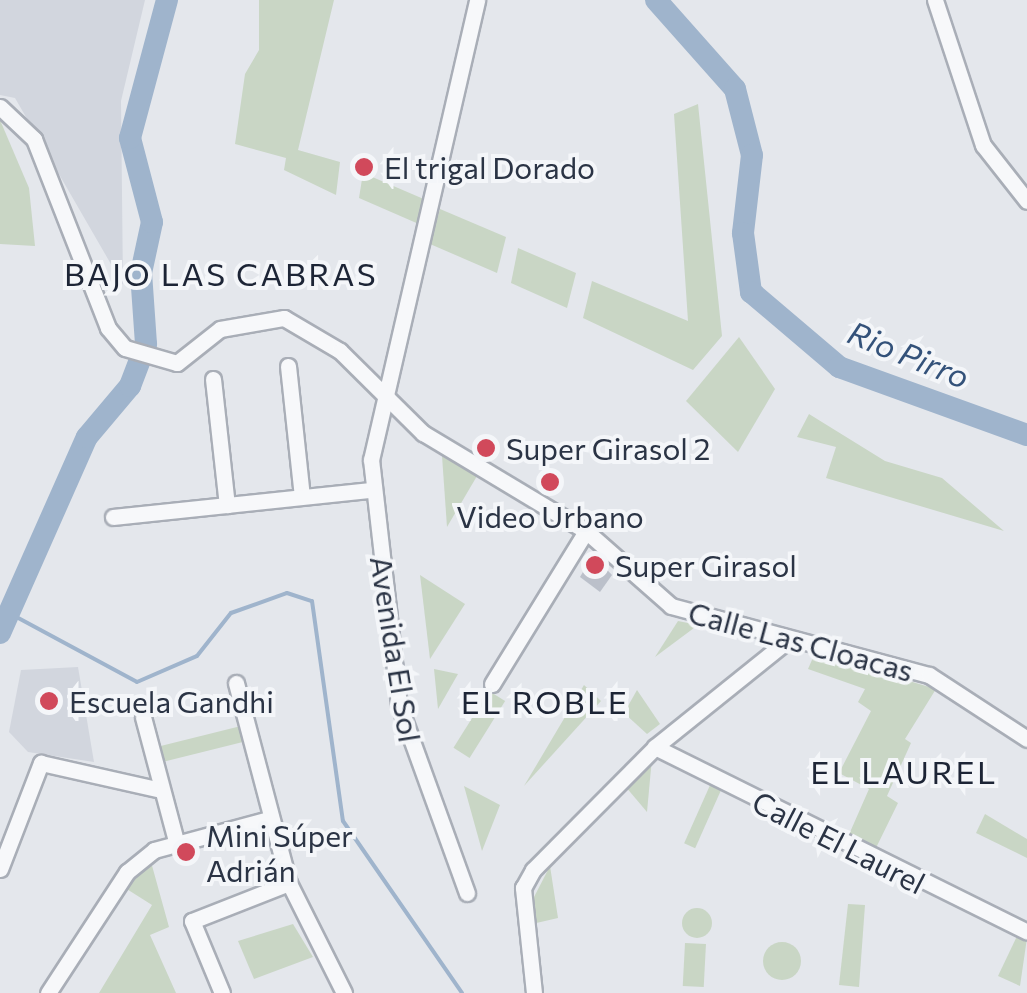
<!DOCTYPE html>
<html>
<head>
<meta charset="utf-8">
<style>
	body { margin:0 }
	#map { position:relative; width:1027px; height:993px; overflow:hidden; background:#e4e7ec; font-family:Commissioner,sans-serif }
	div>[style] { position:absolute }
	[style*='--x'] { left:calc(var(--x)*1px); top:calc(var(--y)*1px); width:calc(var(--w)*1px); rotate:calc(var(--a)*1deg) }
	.built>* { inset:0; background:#d2d6de }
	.green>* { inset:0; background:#c9d6c5; transform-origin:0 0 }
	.round { border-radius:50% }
	.stream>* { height:4px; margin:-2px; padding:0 2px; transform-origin:2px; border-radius:2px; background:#9fb4cc }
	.river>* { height:22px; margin:-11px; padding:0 11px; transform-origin:11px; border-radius:11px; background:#9fb4cc }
	.building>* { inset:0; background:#bbc0ca }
	.roads { filter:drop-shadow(2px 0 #a9aeb7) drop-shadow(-2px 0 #a9aeb7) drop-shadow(0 2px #a9aeb7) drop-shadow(0 -2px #a9aeb7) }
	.street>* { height:15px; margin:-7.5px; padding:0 7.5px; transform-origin:7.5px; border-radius:7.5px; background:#f7f8fa }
	.dots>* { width:28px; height:28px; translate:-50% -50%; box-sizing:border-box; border:5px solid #f4f6f9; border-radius:50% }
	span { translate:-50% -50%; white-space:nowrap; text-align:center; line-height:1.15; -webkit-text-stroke:8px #f4f6f9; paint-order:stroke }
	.poi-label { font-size:30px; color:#2b3445 }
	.left { translate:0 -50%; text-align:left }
	.street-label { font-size:30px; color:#2b3445 }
	.neighbourhood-label { font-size:32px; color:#1d2536; letter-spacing:2.5px }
	.water-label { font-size:32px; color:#34527a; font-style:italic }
</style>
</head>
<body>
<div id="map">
	<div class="built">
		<i style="clip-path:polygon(0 0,145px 0,121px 101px,123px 285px,15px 98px,0 95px)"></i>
		<i style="clip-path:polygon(78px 667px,94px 762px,28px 752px,9px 732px,21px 670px)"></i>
	</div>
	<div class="green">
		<i style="clip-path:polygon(259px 0,334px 0,298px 150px,340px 162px,336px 195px,284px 170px,286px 158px,235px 144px,245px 74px,259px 50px)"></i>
		<i style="clip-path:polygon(698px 104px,722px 336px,693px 370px,583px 318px,592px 281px,688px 321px,674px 114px)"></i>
		<i style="clip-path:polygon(0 120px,29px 188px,35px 246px,0 244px)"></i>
		<i style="clip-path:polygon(363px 173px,426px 200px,421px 225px,359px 198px)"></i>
		<i style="clip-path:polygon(440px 209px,506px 237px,497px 273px,430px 244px)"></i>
		<i style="clip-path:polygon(518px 248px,576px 273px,567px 308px,511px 283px)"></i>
		<i style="clip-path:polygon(739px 337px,775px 389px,738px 452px,686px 401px)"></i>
		<i style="clip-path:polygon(809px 414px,885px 461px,942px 478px,1004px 531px,826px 478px,836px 447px,797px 437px)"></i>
		<i style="clip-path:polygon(442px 456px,477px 476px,447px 527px)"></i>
		<i style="clip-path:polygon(420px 575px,465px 604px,430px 659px)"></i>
		<i style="clip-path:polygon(678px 621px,698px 625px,655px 657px)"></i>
		<i style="clip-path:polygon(815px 653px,936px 689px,905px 739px,911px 743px,887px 796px,898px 803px,873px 854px,847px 839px,869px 789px,839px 773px,871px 711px,858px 702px,865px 689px,808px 669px)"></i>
		<i style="clip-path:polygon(434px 669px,458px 674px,438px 709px)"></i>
		<i style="clip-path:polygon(584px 685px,601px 701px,524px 786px)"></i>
		<i style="clip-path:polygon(637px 690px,660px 724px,647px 734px,624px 713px)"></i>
		<i style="left:489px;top:691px;width:19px;height:67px;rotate:32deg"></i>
		<i style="left:241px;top:726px;width:16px;height:89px;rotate:76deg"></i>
		<i style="clip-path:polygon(652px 758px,647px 812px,625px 786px)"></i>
		<i style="left:711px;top:783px;width:12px;height:66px;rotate:24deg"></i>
		<i style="clip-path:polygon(464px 786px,500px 805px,482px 851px)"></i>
		<i style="clip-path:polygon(985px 814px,1027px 839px,1027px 858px,976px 833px)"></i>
		<i style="clip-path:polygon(151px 862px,169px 927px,150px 935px,176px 993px,99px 993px,152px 905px,122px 886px)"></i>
		<i style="clip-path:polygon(550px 866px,558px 918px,532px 924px,533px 899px)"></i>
		<i style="clip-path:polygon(848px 904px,865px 905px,859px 987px,839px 985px)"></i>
		<i class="round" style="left:682px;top:908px;width:30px;height:30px"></i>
		<i style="clip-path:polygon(293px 924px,313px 957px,254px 979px,238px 941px)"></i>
		<i style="clip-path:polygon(1018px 934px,1027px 938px,1020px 986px,998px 976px)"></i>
		<i class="round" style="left:763px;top:942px;width:38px;height:38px"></i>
		<i style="left:685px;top:943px;width:21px;height:43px;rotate:3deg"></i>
	</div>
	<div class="stream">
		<i style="--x:9;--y:613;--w:145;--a:28.3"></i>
		<i style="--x:137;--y:682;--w:65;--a:-23.4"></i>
		<i style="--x:197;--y:656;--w:55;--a:-51.7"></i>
		<i style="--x:231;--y:613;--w:59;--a:-19.7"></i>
		<i style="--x:287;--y:593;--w:26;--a:18"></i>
		<i style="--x:312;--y:601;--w:222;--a:82"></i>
		<i style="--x:343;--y:821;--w:209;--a:55.3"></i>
	</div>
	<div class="river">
		<i style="--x:656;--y:0;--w:119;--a:48.4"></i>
		<i style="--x:735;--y:89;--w:68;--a:75.6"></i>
		<i style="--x:752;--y:155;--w:79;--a:96.6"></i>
		<i style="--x:743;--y:233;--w:60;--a:82.3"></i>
		<i style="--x:751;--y:292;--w:116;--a:40.4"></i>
		<i style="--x:839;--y:367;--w:200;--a:19.9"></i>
		<i style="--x:0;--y:633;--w:214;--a:-66.1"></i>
		<i style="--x:87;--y:437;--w:67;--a:-49.9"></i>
		<i style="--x:130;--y:386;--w:45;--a:-69.1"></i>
		<i style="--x:146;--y:344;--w:71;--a:-94"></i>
		<i style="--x:141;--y:273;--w:52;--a:-77.8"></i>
		<i style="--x:152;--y:222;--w:87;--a:-104.7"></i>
		<i style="--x:130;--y:138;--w:143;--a:-75"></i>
	</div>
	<div class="building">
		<i style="clip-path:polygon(593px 555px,612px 575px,600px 592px,580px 577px)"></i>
	</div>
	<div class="roads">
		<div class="street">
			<i style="--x:935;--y:0;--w:153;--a:71.7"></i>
			<i style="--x:983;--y:145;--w:71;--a:51.8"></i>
			<i style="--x:0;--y:107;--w:47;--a:43.3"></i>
			<i style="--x:34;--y:139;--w:203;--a:68.6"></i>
			<i style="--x:108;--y:328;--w:26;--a:50"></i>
			<i style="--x:125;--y:348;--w:54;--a:16.1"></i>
			<i style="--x:177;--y:363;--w:55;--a:-38.3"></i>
			<i style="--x:220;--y:329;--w:65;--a:-9.8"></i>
			<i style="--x:284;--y:318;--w:65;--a:30.5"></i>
			<i style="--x:340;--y:351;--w:117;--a:44.7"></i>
			<i style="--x:423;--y:433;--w:190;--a:31"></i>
			<i style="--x:586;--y:531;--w:113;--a:41.4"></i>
			<i style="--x:671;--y:606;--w:267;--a:15"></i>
			<i style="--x:929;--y:675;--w:117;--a:33.1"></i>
			<i style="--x:288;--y:366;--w:131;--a:83.9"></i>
			<i style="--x:213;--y:379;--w:127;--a:83.7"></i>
			<i style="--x:113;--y:517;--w:259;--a:-6"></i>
			<i style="--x:236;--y:683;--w:207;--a:75.2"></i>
			<i style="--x:289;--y:883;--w:123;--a:63.4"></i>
			<i style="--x:492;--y:684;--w:180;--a:-58.4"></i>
			<i style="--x:143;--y:717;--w:128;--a:75.1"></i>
			<i style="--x:655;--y:747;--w:415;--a:26.4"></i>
			<i style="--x:0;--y:869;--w:114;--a:-68.9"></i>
			<i style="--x:41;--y:763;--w:123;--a:12.7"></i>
			<i style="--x:467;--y:893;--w:200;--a:-109.9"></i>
			<i style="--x:399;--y:705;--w:247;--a:-96.5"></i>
			<i style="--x:371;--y:460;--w:472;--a:-77"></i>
			<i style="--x:48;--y:993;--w:145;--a:-56.9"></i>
			<i style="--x:127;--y:872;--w:35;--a:-39"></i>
			<i style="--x:154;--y:850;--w:119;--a:-15.1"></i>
			<i style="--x:222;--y:993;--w:78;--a:-112.6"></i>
			<i style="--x:192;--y:921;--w:104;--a:-21.4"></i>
			<i style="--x:534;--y:993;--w:106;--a:-96"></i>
			<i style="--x:523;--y:888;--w:21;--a:-61"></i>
			<i style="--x:533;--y:870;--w:173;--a:-45.2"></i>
			<i style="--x:655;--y:747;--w:171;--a:-38.8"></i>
		</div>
	</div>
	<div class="dots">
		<i style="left:364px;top:167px;background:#d1495b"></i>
		<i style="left:486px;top:448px;background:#d1495b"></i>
		<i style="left:550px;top:482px;background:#d1495b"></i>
		<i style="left:595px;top:565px;background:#d1495b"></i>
		<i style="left:49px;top:701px;background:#d1495b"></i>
		<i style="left:186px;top:852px;background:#d1495b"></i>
	</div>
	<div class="poi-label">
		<span class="left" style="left:384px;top:167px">El trigal Dorado</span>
		<span class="left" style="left:506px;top:448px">Super Girasol 2</span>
		<span style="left:550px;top:516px">Video Urbano</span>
		<span class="left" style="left:615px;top:565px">Super Girasol</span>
		<span class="left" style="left:69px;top:701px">Escuela Gandhi</span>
		<span class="left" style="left:206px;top:852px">Mini Súper<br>Adrián</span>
	</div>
	<div class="street-label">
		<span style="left:801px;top:641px;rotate:15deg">Calle Las Cloacas</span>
		<span style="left:396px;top:649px;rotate:81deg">Avenida El Sol</span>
		<span style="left:839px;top:842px;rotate:27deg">Calle El Laurel</span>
	</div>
	<div class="neighbourhood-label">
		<span style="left:221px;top:273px">BAJO LAS CABRAS</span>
		<span style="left:545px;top:701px">EL ROBLE</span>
		<span style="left:904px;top:771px">EL LAUREL</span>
	</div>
	<div class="water-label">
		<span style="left:909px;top:354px;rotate:22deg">Rio Pirro</span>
	</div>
</div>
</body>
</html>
